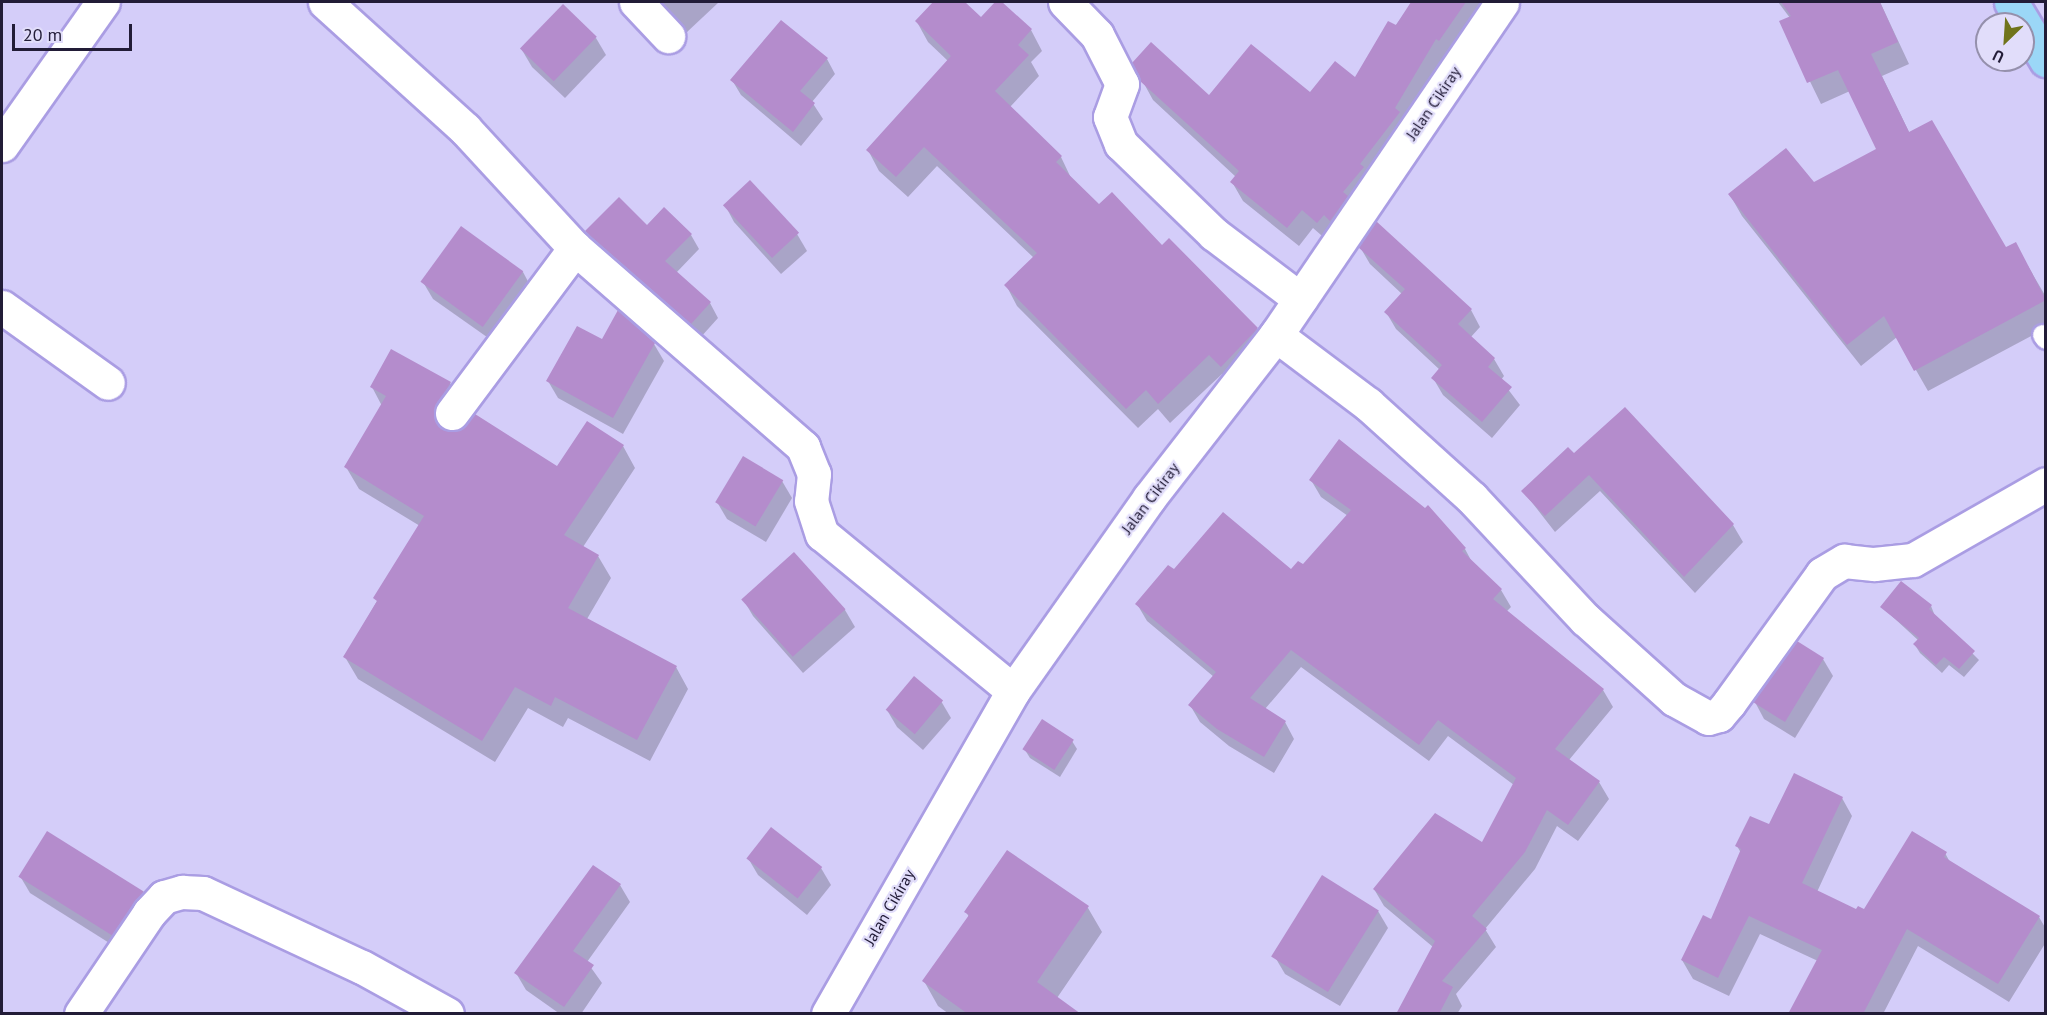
<!DOCTYPE html>
<html>
<head>
<meta charset="utf-8">
<style>
	body { margin:0 }
	#map { position:relative; width:2047px; height:1015px; overflow:hidden; background:#d4cdf9; font-family:"PT Sans",sans-serif }
	div>[style] { position:absolute }
	[style*='--x'] { left:calc(var(--x)*1px); top:calc(var(--y)*1px); width:calc(var(--w)*1px); rotate:calc(var(--a)*1deg) }
	.shadow>* { inset:0; background:#0003 }
	.building>* { inset:0; background:#b48ccc; transform-origin:0 0 }
	.roads { filter:drop-shadow(2px 0 #aa9de3) drop-shadow(-2px 0 #aa9de3) drop-shadow(0 2px #aa9de3) drop-shadow(0 -2px #aa9de3) }
	.lane>* { height:20px; margin:-10px; padding:0 10px; transform-origin:10px; border-radius:10px; background:#fff }
	.street>* { height:33px; margin:-16.5px; padding:0 16.5px; transform-origin:16.5px; border-radius:16.5px; background:#fff }
	.highway>* { height:33px; margin:-16.5px; padding:0 16.5px; transform-origin:16.5px; border-radius:16.5px; background:#9bd7f7 }
	span { translate:-50% -50%; white-space:nowrap; text-align:center; line-height:1.15; -webkit-text-stroke:4.5px #e1ddfa; paint-order:stroke }
	.street-label { font-size:16px; color:#221c37 }
	.frame { position:absolute; inset:0; border:3px solid #221c37; pointer-events:none }
	.north { position:absolute; left:1975px; top:12px; width:60px; height:60px; box-sizing:border-box; background:#e1ddfa; border:2px solid #9590ac; border-radius:50%; rotate:205deg; font-size:16px; font-weight:700; line-height:24px; text-align:center; color:#221c37 }
	.north::after { content:''; display:block; margin:auto; width:21px; height:27px; background:#70741b; clip-path:polygon(50% 0,100% 100%,50% 72%,0 100%) }
	.scale { position:absolute; left:12px; top:24px; width:120px; height:27px; box-sizing:border-box; border:3px solid #221c37; border-top:0; padding-left:8px; font-size:18px; line-height:21px; white-space:nowrap; color:#221c37; -webkit-text-stroke:4px #e1ddfa; paint-order:stroke }
</style>
</head>
<body>
<div id="map">
	<div class="shadow">
		<i style="clip-path:polygon(655px 2px,719px 2px,686px 33px)"></i>
		<i style="clip-path:polygon(936px 2px,963px 2px,981px 19px,999px 2px,1031px 30px,1042px 51px,1031px 62px,1039px 76px,1010px 107px,1061px 157px,1071px 178px,1099px 206px,1162px 247px,1257px 329px,1268px 349px,1233px 386px,1222px 374px,1170px 423px,1158px 409px,1138px 428px,1017px 306px,1006px 285px,1034px 258px,937px 166px,908px 197px,879px 171px,868px 150px,948px 61px,928px 42px,917px 22px)"></i>
		<i style="clip-path:polygon(1413px 2px,1479px 2px,1484px 10px,1329px 242px,1313px 228px,1299px 246px,1243px 201px,1232px 182px,1236px 177px,1153px 100px,1142px 80px,1209px 97px,1310px 95px,1356px 79px)"></i>
		<i style="clip-path:polygon(1778px 2px,1880px 2px,1909px 64px,1882px 76px,1910px 134px,2005px 249px,2028px 266px,2046px 297px,2046px 328px,1928px 391px,1897px 337px,1861px 366px,1742px 216px,1730px 195px,1813px 184px,1878px 150px,1850px 91px,1821px 104px,1781px 22px,1790px 18px)"></i>
		<i style="clip-path:polygon(596px 38px,606px 55px,565px 98px,532px 67px,522px 50px)"></i>
		<i style="clip-path:polygon(827px 59px,835px 74px,812px 102px,823px 119px,801px 146px,741px 95px,732px 80px)"></i>
		<i style="clip-path:polygon(725px 205px,797px 234px,807px 251px,781px 274px,734px 222px)"></i>
		<i style="clip-path:polygon(647px 227px,691px 235px,699px 249px,676px 273px,710px 303px,718px 318px,700px 338px,595px 246px,587px 231px)"></i>
		<i style="clip-path:polygon(1360px 247px,1471px 310px,1480px 327px,1470px 338px,1494px 359px,1504px 376px,1501px 380px,1520px 405px,1492px 438px,1443px 395px,1433px 378px,1440px 370px,1396px 329px,1386px 312px,1402px 294px,1370px 264px)"></i>
		<i style="clip-path:polygon(523px 272px,532px 289px,494px 342px,433px 299px,423px 282px)"></i>
		<i style="clip-path:polygon(654px 344px,664px 361px,623px 434px,558px 398px,548px 381px)"></i>
		<i style="clip-path:polygon(392px 351px,450px 383px,463px 405px,447px 430px,558px 468px,623px 446px,635px 468px,583px 547px,598px 556px,611px 578px,587px 619px,676px 667px,688px 689px,650px 761px,568px 718px,563px 727px,528px 708px,495px 762px,358px 679px,345px 657px,420px 526px,359px 489px,346px 467px,382px 406px,372px 387px)"></i>
		<i style="clip-path:polygon(1574px 455px,1733px 525px,1743px 542px,1695px 593px,1600px 491px,1555px 532px,1523px 491px)"></i>
		<i style="clip-path:polygon(1311px 480px,1465px 549px,1473px 564px,1501px 590px,1511px 607px,1506px 612px,1603px 690px,1613px 707px,1569px 760px,1599px 782px,1609px 799px,1578px 841px,1557px 826px,1535px 869px,1485px 929px,1496px 947px,1456px 994px,1462px 1006px,1457px 1014px,1397px 1014px,1433px 947px,1384px 906px,1374px 889px,1483px 844px,1514px 785px,1448px 736px,1429px 761px,1301px 667px,1265px 709px,1285px 722px,1294px 739px,1274px 773px,1229px 746px,1200px 722px,1190px 705px,1214px 677px,1147px 621px,1137px 604px,1174px 571px,1292px 571px,1303px 567px,1348px 516px,1321px 497px)"></i>
		<i style="clip-path:polygon(782px 481px,792px 498px,766px 542px,727px 519px,717px 502px)"></i>
		<i style="clip-path:polygon(793px 554px,845px 610px,855px 627px,803px 673px,753px 616px,743px 599px)"></i>
		<i style="clip-path:polygon(1931px 606px,1935px 616px,1979px 660px,1964px 677px,1949px 665px,1942px 673px,1920px 653px,1915px 645px,1919px 641px,1882px 607px)"></i>
		<i style="clip-path:polygon(1823px 659px,1833px 676px,1795px 738px,1764px 719px,1755px 702px)"></i>
		<i style="clip-path:polygon(941px 701px,951px 718px,923px 750px,897px 727px,887px 710px)"></i>
		<i style="clip-path:polygon(1072px 741px,1077px 749px,1060px 777px,1030px 758px,1025px 750px)"></i>
		<i style="clip-path:polygon(1842px 798px,1852px 816px,1817px 892px,1856px 911px,1864px 911px,1945px 853px,1951px 864px,2039px 917px,2046px 929px,2046px 942px,2009px 1002px,1918px 946px,1883px 1014px,1790px 1014px,1818px 961px,1760px 934px,1729px 996px,1693px 979px,1682px 960px,1711px 921px,1741px 853px,1737px 846px,1770px 826px)"></i>
		<i style="clip-path:polygon(748px 858px,821px 868px,831px 885px,807px 915px,758px 875px)"></i>
		<i style="clip-path:polygon(20px 876px,142px 893px,152px 910px,122px 951px,30px 893px)"></i>
		<i style="clip-path:polygon(620px 885px,630px 902px,587px 962px,602px 983px,581px 1014px,560px 1014px,526px 990px,516px 973px)"></i>
		<i style="clip-path:polygon(1088px 908px,1102px 932px,1057px 998px,1071px 1014px,949px 1014px,938px 1006px,924px 981px,969px 917px,966px 912px)"></i>
		<i style="clip-path:polygon(1378px 911px,1388px 928px,1340px 1006px,1285px 974px,1275px 957px)"></i>
	</div>
	<div class="building">
		<i style="clip-path:polygon(933px 2px,965px 2px,981px 17px,995px 2px,1002px 2px,1032px 29px,1018px 45px,1029px 55px,995px 91px,1062px 156px,1056px 162px,1099px 204px,1112px 192px,1162px 245px,1169px 238px,1258px 328px,1221px 367px,1209px 355px,1158px 404px,1146px 390px,1126px 409px,1004px 285px,1037px 253px,924px 147px,896px 177px,866px 150px,951px 56px,915px 21px)"></i>
		<i style="clip-path:polygon(1411px 2px,1466px 2px,1439px 41px,1436px 39px,1395px 108px,1400px 112px,1360px 164px,1364px 167px,1343px 192px,1348px 196px,1330px 221px,1324px 215px,1317px 223px,1302px 210px,1287px 228px,1230px 182px,1239px 171px,1140px 81px,1132px 63px,1151px 42px,1209px 95px,1251px 44px,1310px 92px,1335px 61px,1355px 77px,1388px 21px,1396px 25px)"></i>
		<i style="clip-path:polygon(1781px 2px,1880px 2px,1898px 42px,1871px 54px,1909px 132px,1932px 120px,2006px 247px,2016px 242px,2046px 300px,1914px 371px,1884px 316px,1847px 345px,1728px 194px,1786px 148px,1814px 182px,1876px 149px,1838px 70px,1807px 83px,1779px 21px,1791px 16px)"></i>
		<i style="left:563px;top:4px;width:47px;height:62px;rotate:44deg"></i>
		<i style="clip-path:polygon(781px 20px,828px 58px,800px 91px,815px 103px,793px 132px,730px 80px)"></i>
		<i style="left:750px;top:180px;width:72px;height:37px;rotate:47deg"></i>
		<i style="clip-path:polygon(619px 197px,647px 225px,664px 207px,692px 234px,665px 261px,711px 302px,691px 324px,585px 231px)"></i>
		<i style="clip-path:polygon(1376px 221px,1472px 309px,1458px 324px,1495px 358px,1488px 367px,1512px 387px,1482px 422px,1431px 378px,1442px 365px,1384px 312px,1405px 289px,1358px 247px)"></i>
		<i style="left:461px;top:226px;width:77px;height:69px;rotate:36deg"></i>
		<i style="clip-path:polygon(618px 310px,655px 343px,613px 418px,546px 381px,577px 326px,602px 339px)"></i>
		<i style="clip-path:polygon(391px 349px,451px 382px,434px 410px,441px 428px,459px 430px,475px 414px,557px 466px,587px 421px,624px 445px,564px 535px,599px 555px,568px 608px,677px 666px,637px 740px,555px 697px,551px 706px,515px 687px,482px 741px,343px 657px,377px 601px,373px 598px,424px 516px,344px 467px,386px 396px,370px 387px)"></i>
		<i style="clip-path:polygon(1625px 407px,1734px 524px,1684px 577px,1589px 475px,1545px 516px,1521px 491px,1568px 447px,1574px 453px)"></i>
		<i style="clip-path:polygon(1339px 439px,1425px 508px,1428px 505px,1466px 548px,1462px 551px,1502px 589px,1493px 599px,1604px 689px,1555px 749px,1600px 781px,1568px 825px,1547px 810px,1525px 852px,1472px 916px,1487px 929px,1442px 981px,1453px 987px,1439px 1014px,1396px 1014px,1435px 941px,1373px 889px,1435px 813px,1482px 842px,1516px 778px,1438px 720px,1419px 745px,1291px 650px,1250px 698px,1286px 721px,1264px 757px,1217px 729px,1188px 705px,1216px 672px,1135px 604px,1168px 565px,1174px 569px,1223px 512px,1291px 569px,1298px 561px,1303px 564px,1351px 510px,1309px 480px)"></i>
		<i style="left:743px;top:456px;width:47px;height:54px;rotate:31deg"></i>
		<i style="left:794px;top:552px;width:77px;height:71px;rotate:48deg"></i>
		<i style="clip-path:polygon(1901px 581px,1932px 605px,1929px 609px,1975px 651px,1959px 669px,1944px 657px,1936px 665px,1913px 644px,1919px 638px,1880px 607px)"></i>
		<i style="clip-path:polygon(1797px 641px,1824px 658px,1785px 722px,1753px 702px)"></i>
		<i style="left:914px;top:676px;width:38px;height:44px;rotate:40deg"></i>
		<i style="left:1042px;top:719px;width:38px;height:36px;rotate:33deg"></i>
		<i style="clip-path:polygon(1794px 773px,1843px 797px,1802px 883px,1856px 909px,1858px 906px,1864px 909px,1912px 831px,1947px 852px,1944px 857px,2040px 916px,1998px 984px,1907px 929px,1863px 1014px,1788px 1014px,1822px 950px,1749px 916px,1718px 978px,1681px 960px,1703px 915px,1711px 919px,1741px 849px,1735px 846px,1750px 816px,1769px 824px)"></i>
		<i style="left:771px;top:827px;width:65px;height:40px;rotate:38deg"></i>
		<i style="left:47px;top:831px;width:114px;height:54px;rotate:32deg"></i>
		<i style="clip-path:polygon(1007px 850px,1089px 906px,1037px 982px,1081px 1014px,968px 1014px,922px 981px,969px 915px,964px 912px)"></i>
		<i style="clip-path:polygon(593px 865px,621px 884px,573px 951px,594px 965px,564px 1007px,514px 973px)"></i>
		<i style="left:1322px;top:875px;width:67px;height:96px;rotate:32deg"></i>
	</div>
	<div class="roads">
		<div class="lane">
			<i style="--x:2043;--y:335;--w:5;--a:53"></i>
		</div>
		<div class="street">
			<i style="--x:325;--y:2;--w:189;--a:42.2"></i>
			<i style="--x:465;--y:129;--w:162;--a:47.3"></i>
			<i style="--x:575;--y:248;--w:303;--a:41.1"></i>
			<i style="--x:803;--y:447;--w:29;--a:68"></i>
			<i style="--x:814;--y:474;--w:27;--a:96"></i>
			<i style="--x:811;--y:501;--w:35;--a:72"></i>
			<i style="--x:822;--y:534;--w:247;--a:39.4"></i>
			<i style="--x:636;--y:2;--w:47;--a:46.7"></i>
			<i style="--x:1065;--y:2;--w:46;--a:45.9"></i>
			<i style="--x:1097;--y:35;--w:55;--a:63"></i>
			<i style="--x:1122;--y:84;--w:35;--a:110"></i>
			<i style="--x:1110;--y:117;--w:29;--a:68"></i>
			<i style="--x:1121;--y:144;--w:129;--a:44.1"></i>
			<i style="--x:1214;--y:234;--w:108;--a:37.1"></i>
			<i style="--x:2;--y:145;--w:175;--a:-54.8"></i>
			<i style="--x:2;--y:307;--w:130;--a:35.6"></i>
			<i style="--x:1276;--y:335;--w:115;--a:36.9"></i>
			<i style="--x:1368;--y:404;--w:140;--a:42.1"></i>
			<i style="--x:1472;--y:498;--w:166;--a:47"></i>
			<i style="--x:1585;--y:619;--w:120;--a:42"></i>
			<i style="--x:1674;--y:699;--w:39;--a:29"></i>
			<i style="--x:1708;--y:718;--w:11;--a:-15"></i>
			<i style="--x:1719;--y:715;--w:16;--a:-50"></i>
			<i style="--x:1729;--y:703;--w:159;--a:-54.2"></i>
			<i style="--x:1822;--y:574;--w:26;--a:-31"></i>
			<i style="--x:1844;--y:561;--w:30;--a:6"></i>
			<i style="--x:1874;--y:564;--w:39;--a:-6"></i>
			<i style="--x:1913;--y:560;--w:153;--a:-29.7"></i>
			<i style="--x:452;--y:413;--w:206;--a:-53.3"></i>
			<i style="--x:81;--y:1014;--w:122;--a:-56"></i>
			<i style="--x:149;--y:913;--w:22;--a:-47"></i>
			<i style="--x:164;--y:897;--w:19;--a:-16"></i>
			<i style="--x:182;--y:892;--w:21;--a:3"></i>
			<i style="--x:203;--y:893;--w:175;--a:25"></i>
			<i style="--x:362;--y:967;--w:97;--a:28.9"></i>
			<i style="--x:828;--y:1014;--w:372;--a:-60.2"></i>
			<i style="--x:1013;--y:691;--w:236;--a:-54.8"></i>
			<i style="--x:1149;--y:498;--w:207;--a:-52.1"></i>
			<i style="--x:1276;--y:335;--w:402;--a:-55.8"></i>
		</div>
		<div class="highway">
			<i style="--x:2011;--y:2;--w:68;--a:58.9"></i>
		</div>
	</div>
	<div class="street-label">
		<span style="left:1433px;top:103px;rotate:-56deg">Jalan Cikiray</span>
		<span style="left:1150px;top:498px;rotate:-53deg">Jalan Cikiray</span>
		<span style="left:889px;top:907px;rotate:-60deg">Jalan Cikiray</span>
	</div>
	<div class="frame"></div>
	<div class="north">U</div>
	<div class="scale">20 m</div>
</div>
</body>
</html>
